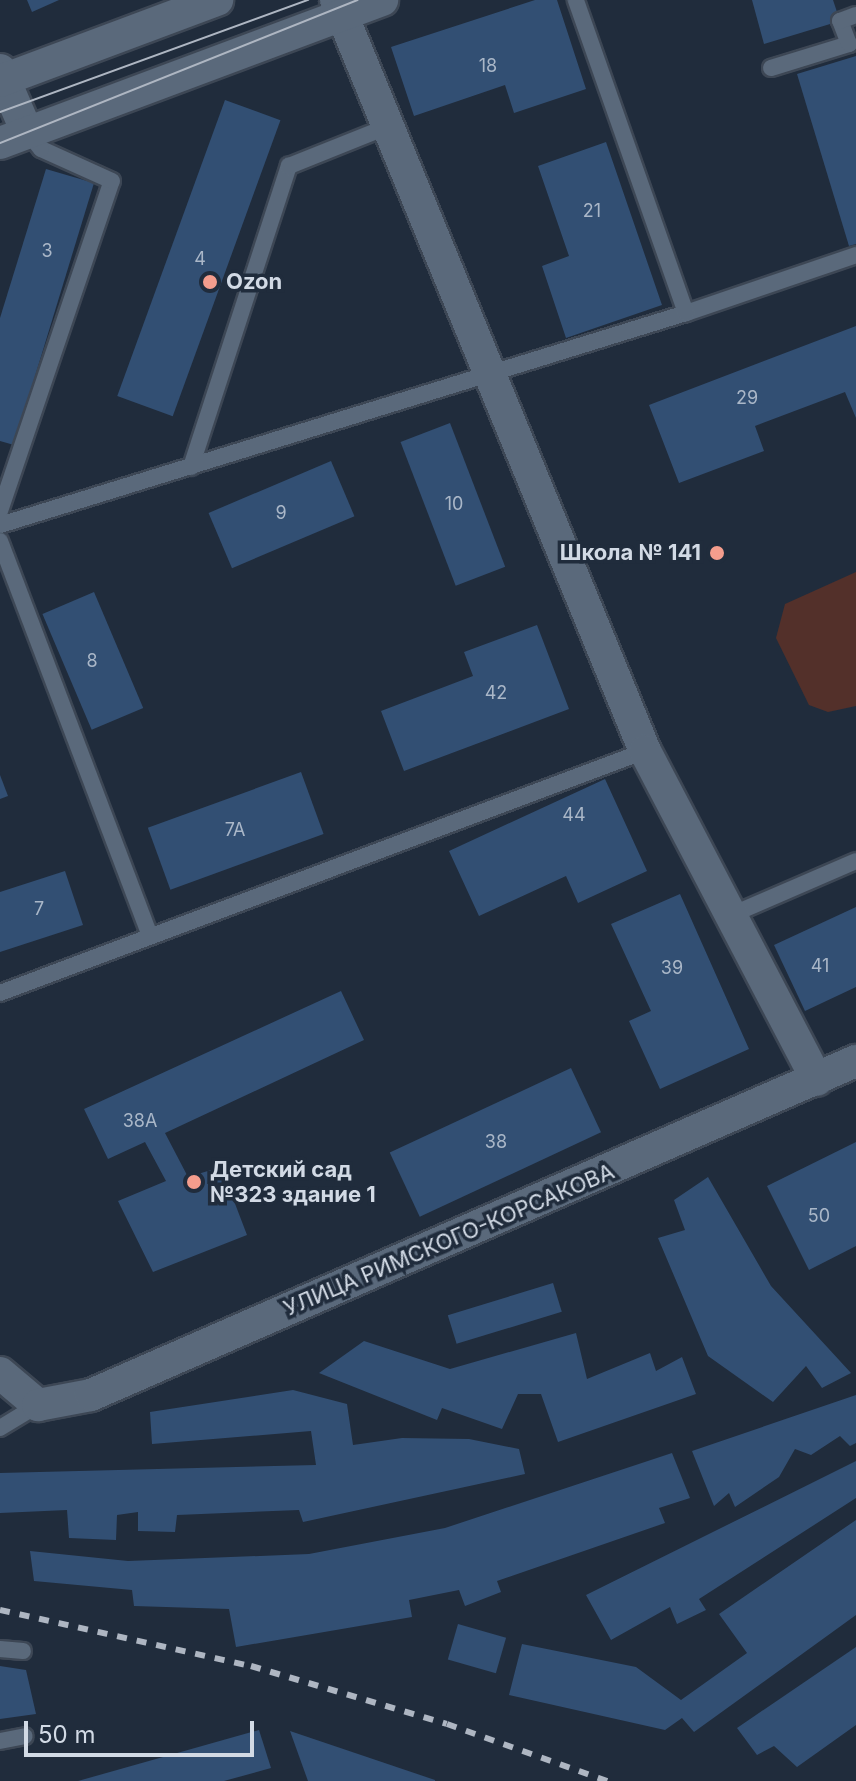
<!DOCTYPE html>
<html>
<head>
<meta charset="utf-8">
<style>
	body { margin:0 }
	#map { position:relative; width:856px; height:1781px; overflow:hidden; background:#202c3c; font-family:Inter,sans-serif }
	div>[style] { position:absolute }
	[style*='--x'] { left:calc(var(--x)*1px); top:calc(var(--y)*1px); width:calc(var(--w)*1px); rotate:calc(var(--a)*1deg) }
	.green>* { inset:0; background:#53302a }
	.building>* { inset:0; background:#324f73; transform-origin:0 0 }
	.roads { filter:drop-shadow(2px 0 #3d4755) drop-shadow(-2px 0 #3d4755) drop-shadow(0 2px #3d4755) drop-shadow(0 -2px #3d4755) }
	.service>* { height:16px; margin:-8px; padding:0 8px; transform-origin:8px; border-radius:8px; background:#5a697b }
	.minor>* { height:32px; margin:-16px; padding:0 16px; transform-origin:16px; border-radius:16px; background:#5a697b }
	.tram>* { height:2px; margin:-1px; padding:0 1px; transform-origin:1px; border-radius:1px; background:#aeb6c2 }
	.rail>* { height:6px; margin-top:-3px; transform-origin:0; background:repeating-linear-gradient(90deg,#aeb6c2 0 10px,transparent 0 20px) }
	.dots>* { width:22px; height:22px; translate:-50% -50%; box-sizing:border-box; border:4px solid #202c3c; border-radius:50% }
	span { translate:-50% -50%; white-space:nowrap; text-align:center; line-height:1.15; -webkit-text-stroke:7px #202c3c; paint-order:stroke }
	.number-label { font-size:18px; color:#aab7c8 }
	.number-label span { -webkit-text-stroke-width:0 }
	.poi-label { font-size:22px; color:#d2dae5; font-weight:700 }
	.left { translate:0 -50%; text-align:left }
	.right { translate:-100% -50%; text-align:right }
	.street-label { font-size:22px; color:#d2dae5 }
	.scale { position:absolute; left:24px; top:1721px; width:230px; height:36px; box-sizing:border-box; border:4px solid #d2dae5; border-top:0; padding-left:10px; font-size:24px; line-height:28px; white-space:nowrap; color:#d2dae5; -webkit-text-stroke:6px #202c3c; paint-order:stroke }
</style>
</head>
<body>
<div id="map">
	<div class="green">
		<i style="clip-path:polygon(856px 572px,856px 706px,828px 712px,809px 705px,776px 638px,785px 604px)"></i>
	</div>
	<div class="building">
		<i style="clip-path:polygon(27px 0,59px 0,32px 12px)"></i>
		<i style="clip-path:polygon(535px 0,557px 0,586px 89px,514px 113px,505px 85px,414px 116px,391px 47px)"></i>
		<i style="clip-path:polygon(752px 0,833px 0,840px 21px,764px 44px)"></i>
		<i style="clip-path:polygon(856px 56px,856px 244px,849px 246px,797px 74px)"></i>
		<i style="left:225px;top:100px;width:59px;height:315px;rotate:20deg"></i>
		<i style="clip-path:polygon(606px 142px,662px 305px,566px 338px,542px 266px,569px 256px,538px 166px)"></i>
		<i style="clip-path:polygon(46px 169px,94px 183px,14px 445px,0 441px,0 318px)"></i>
		<i style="clip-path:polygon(856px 326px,856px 418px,845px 392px,755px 426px,764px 451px,679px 483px,649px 405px)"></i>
		<i style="left:450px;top:423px;width:154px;height:53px;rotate:69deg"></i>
		<i style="left:331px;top:461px;width:60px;height:133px;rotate:67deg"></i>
		<i style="left:94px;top:592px;width:126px;height:56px;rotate:67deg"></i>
		<i style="clip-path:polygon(537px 625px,569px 709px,404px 771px,381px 711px,473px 676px,464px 652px)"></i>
		<i style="left:301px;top:772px;width:66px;height:163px;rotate:70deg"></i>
		<i style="clip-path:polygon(0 775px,8px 796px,0 799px)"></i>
		<i style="clip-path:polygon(605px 779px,647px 871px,578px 903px,566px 876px,479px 916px,449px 851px)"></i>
		<i style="clip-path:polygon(65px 871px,83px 925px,0 952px,0 892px)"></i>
		<i style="clip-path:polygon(680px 894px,749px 1049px,660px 1089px,629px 1021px,651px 1011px,611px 924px)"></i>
		<i style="clip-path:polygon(856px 907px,856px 987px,805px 1011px,774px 945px)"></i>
		<i style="clip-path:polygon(341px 991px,364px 1040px,165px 1133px,188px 1177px,221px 1167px,247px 1235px,153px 1272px,118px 1201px,166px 1181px,145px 1142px,108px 1159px,84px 1109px)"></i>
		<i style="left:571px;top:1068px;width:71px;height:200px;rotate:65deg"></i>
		<i style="clip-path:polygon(856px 1142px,856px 1246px,809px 1270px,767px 1186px)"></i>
		<i style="clip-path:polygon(708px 1177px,771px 1286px,851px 1373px,822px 1388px,806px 1366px,773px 1402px,708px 1356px,658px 1238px,685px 1230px,674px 1200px)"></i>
		<i style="left:553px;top:1283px;width:30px;height:110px;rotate:73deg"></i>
		<i style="clip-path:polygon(576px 1333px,587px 1379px,650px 1353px,656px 1371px,682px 1357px,696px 1394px,558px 1442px,541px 1394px,518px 1394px,502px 1429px,442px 1408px,437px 1420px,319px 1373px,364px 1341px,450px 1369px)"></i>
		<i style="clip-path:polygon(293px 1390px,347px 1404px,353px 1445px,402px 1438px,469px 1439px,519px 1449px,525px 1474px,303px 1522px,299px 1510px,177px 1515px,175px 1532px,138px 1531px,138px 1512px,117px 1515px,116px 1540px,69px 1538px,67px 1510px,0 1513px,0 1473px,316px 1465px,311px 1431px,152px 1444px,150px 1412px)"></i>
		<i style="clip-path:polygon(856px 1395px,856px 1443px,850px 1446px,840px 1436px,811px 1455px,795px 1449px,779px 1477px,735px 1507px,729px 1493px,714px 1506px,692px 1451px)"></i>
		<i style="clip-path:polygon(672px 1453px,690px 1498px,659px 1508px,665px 1523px,497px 1581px,501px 1592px,465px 1606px,459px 1590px,409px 1600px,412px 1617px,236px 1647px,229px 1609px,134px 1606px,132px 1590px,34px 1581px,30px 1551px,128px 1561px,309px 1554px,445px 1528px)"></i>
		<i style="clip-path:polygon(856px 1461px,856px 1498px,699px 1599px,706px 1610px,677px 1624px,670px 1607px,611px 1640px,586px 1595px)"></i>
		<i style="clip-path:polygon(856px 1520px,856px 1615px,694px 1732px,682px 1718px,665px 1730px,509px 1695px,522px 1644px,636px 1667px,681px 1700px,747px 1653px,719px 1614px)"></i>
		<i style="left:458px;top:1624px;width:50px;height:37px;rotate:16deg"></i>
		<i style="clip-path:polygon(856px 1647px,856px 1725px,797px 1767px,774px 1746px,757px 1755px,737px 1728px)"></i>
		<i style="clip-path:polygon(0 1666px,26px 1670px,36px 1714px,0 1719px)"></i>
		<i style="clip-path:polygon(259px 1730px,271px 1768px,224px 1781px,78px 1781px)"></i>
		<i style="clip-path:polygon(290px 1731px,435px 1780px,435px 1781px,308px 1781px)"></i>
	</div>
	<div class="roads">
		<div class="service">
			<i style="--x:771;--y:68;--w:82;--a:-17.1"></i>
			<i style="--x:849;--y:44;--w:25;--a:-111"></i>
			<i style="--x:840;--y:21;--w:17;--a:-21"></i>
			<i style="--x:686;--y:313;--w:180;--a:-18.8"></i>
			<i style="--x:191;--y:467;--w:317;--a:-72"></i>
			<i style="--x:289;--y:166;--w:108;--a:-21.8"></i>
			<i style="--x:0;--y:511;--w:348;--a:-71.3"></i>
			<i style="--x:112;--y:181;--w:78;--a:-155.7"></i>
			<i style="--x:41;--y:149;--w:22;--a:-129"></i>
			<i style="--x:0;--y:525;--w:718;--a:-17.17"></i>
			<i style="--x:686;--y:313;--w:332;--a:-109.4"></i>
			<i style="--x:0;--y:541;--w:420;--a:69.2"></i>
			<i style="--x:729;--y:916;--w:138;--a:-23.4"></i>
			<i style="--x:0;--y:993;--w:689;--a:-20.57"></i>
			<i style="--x:0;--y:1428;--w:44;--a:-31.2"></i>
			<i style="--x:0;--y:1649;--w:23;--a:5"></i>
			<i style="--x:0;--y:1741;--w:25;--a:-11"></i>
		</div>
		<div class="minor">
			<i style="--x:336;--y:0;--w:812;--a:67.64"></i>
			<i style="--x:645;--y:751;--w:371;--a:62.4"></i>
			<i style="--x:0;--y:70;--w:68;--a:66.5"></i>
			<i style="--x:0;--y:81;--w:232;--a:-20.5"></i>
			<i style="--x:0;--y:143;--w:408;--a:-20.5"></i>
			<i style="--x:0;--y:1373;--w:50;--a:40.1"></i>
			<i style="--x:38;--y:1405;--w:54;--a:-10.7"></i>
			<i style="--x:91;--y:1395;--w:835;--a:-23.59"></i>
		</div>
	</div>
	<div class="tram">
		<i style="--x:0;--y:112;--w:328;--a:-20"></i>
		<i style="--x:0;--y:143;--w:385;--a:-21.8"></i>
	</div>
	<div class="rail">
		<i style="--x:0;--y:1610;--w:257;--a:12.6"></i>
		<i style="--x:251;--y:1666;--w:204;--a:16.5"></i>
		<i style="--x:447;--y:1724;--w:170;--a:19.6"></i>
	</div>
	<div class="dots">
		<i style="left:210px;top:282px;background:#f49d8d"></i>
		<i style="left:717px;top:553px;background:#f49d8d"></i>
		<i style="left:194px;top:1182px;background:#f49d8d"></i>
	</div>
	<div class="number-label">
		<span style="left:488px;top:66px">18</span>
		<span style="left:592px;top:211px">21</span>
		<span style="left:47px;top:251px">3</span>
		<span style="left:200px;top:259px">4</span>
		<span style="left:747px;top:398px">29</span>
		<span style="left:454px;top:504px">10</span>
		<span style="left:281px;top:513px">9</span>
		<span style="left:92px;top:661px">8</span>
		<span style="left:496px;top:693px">42</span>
		<span style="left:574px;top:815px">44</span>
		<span style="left:235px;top:830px">7А</span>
		<span style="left:39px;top:909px">7</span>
		<span style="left:820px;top:966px">41</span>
		<span style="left:672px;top:968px">39</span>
		<span style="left:140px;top:1121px">38А</span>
		<span style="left:496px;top:1142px">38</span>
		<span style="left:819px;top:1216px">50</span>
	</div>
	<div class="poi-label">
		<span class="left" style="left:226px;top:282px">Ozon</span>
		<span class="right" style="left:701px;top:553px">Школа № 141</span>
		<span class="left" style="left:210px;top:1182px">Детский сад<br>№323 здание 1</span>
	</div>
	<div class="street-label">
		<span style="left:449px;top:1240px;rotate:-23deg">УЛИЦА РИМСКОГО-КОРСАКОВА</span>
	</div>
	<div class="scale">50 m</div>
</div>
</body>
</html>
